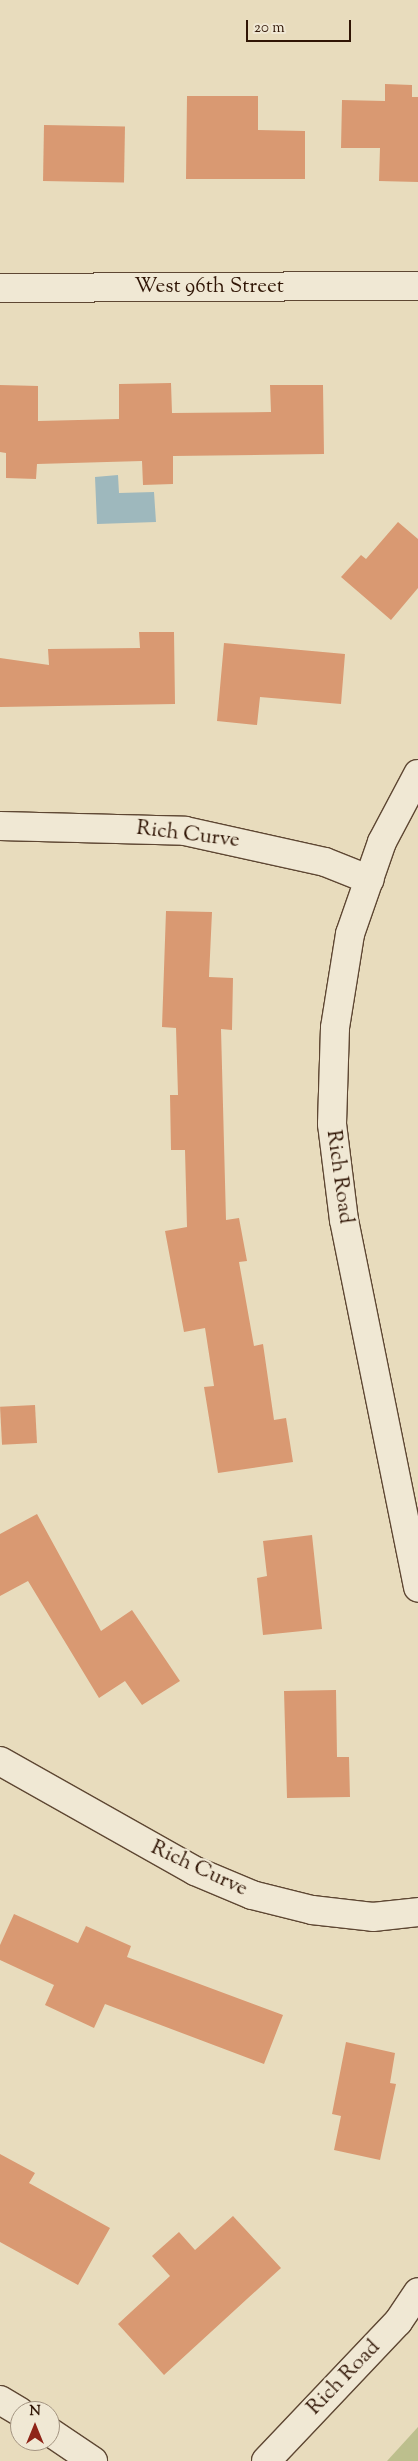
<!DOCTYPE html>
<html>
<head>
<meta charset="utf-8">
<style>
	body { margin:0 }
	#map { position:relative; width:418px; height:2461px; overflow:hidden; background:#e8dcbd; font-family:"Sorts Mill Goudy",serif }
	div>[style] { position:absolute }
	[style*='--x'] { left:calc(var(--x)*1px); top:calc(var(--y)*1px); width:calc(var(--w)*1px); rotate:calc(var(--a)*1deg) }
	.green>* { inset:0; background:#bcbf8d }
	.water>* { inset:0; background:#9eb8bd }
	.building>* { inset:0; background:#d99972; transform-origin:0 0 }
	.roads { filter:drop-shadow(1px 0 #5e4733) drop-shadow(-1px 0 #5e4733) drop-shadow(0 1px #5e4733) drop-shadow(0 -1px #5e4733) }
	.street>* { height:28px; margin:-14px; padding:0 14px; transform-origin:14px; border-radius:14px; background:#f0e8d4 }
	span { translate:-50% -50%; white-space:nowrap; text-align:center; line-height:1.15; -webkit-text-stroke:5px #f0e8d4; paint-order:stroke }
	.street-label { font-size:21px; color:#301505 }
	.north { position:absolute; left:10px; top:2401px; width:50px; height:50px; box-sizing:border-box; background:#f0e8d4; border:1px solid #a39481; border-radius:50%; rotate:0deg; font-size:14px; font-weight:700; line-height:20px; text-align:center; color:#301505 }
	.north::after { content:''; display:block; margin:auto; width:18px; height:22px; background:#8f2418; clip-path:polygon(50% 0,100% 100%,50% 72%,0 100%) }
	.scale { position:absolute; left:246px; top:20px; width:105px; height:22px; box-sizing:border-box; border:2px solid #301505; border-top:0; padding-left:6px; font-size:15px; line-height:18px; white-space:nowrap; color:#301505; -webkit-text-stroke:4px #f0e8d4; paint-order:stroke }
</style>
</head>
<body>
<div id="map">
	<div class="green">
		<i style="clip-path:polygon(418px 2427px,418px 2461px,387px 2461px)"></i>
	</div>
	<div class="water">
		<i style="clip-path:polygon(118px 475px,119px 493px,154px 492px,156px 522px,97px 524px,95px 477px)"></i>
	</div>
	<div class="building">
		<i style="clip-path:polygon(385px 84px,412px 85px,412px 97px,418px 97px,418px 182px,379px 181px,380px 148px,341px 148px,342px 100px,385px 101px)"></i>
		<i style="clip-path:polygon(187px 96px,258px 96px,258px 130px,305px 131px,305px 179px,186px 179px)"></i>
		<i style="left:44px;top:125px;width:81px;height:56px;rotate:1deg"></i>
		<i style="clip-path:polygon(171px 383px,172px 413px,271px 412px,270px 385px,323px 385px,324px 454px,173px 456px,173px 484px,143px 485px,142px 461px,37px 464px,36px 479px,6px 478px,6px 453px,0 452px,0 385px,38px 386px,38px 421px,119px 419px,119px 384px)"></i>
		<i style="clip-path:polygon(398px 522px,418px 539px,418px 588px,391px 620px,341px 577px,361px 555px,366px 559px)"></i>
		<i style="clip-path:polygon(139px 632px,174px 632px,175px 704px,0 707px,0 658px,49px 665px,48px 649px,140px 648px)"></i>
		<i style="clip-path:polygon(224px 643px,345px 654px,341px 704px,260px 697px,257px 725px,217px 721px)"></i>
		<i style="clip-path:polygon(166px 911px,212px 912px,209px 977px,233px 978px,232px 1030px,221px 1029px,226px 1220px,239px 1218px,247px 1261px,239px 1262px,254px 1346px,263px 1344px,274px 1420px,286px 1418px,293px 1462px,218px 1473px,204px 1387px,214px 1386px,205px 1328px,184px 1332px,165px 1231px,187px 1227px,185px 1150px,171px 1150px,170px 1095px,178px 1095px,176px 1028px,162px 1027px)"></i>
		<i style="left:35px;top:1405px;width:38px;height:35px;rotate:87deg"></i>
		<i style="clip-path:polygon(37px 1514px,101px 1631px,132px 1610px,180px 1681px,142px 1705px,125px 1681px,99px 1698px,28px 1581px,0 1596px,0 1534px)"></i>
		<i style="clip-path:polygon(312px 1535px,322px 1629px,263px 1635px,257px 1578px,267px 1576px,263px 1541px)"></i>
		<i style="clip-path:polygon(336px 1690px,337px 1757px,349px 1757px,350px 1797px,287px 1798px,284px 1691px)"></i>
		<i style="clip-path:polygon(14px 1914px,78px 1943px,86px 1926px,131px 1946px,127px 1957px,283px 2015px,264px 2064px,105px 2004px,94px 2028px,45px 2005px,54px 1985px,0 1960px,0 1945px)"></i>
		<i style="clip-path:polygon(346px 2042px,395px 2053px,390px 2083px,396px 2084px,380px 2160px,334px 2150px,341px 2116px,332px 2114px)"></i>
		<i style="clip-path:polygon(0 2154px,35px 2173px,29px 2183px,110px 2228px,78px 2285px,0 2242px)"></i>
		<i style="clip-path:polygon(233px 2216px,281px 2268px,164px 2375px,118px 2324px,170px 2276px,152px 2256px,179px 2232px,195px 2250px)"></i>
	</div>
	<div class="roads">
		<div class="street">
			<i style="--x:0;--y:288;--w:418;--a:-0.3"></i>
			<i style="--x:418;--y:774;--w:77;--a:117.9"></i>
			<i style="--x:382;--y:842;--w:97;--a:109.2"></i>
			<i style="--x:350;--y:934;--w:95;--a:99.1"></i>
			<i style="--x:335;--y:1028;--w:96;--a:91.8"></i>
			<i style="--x:332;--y:1124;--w:97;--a:82.9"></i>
			<i style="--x:344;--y:1220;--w:375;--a:78.6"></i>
			<i style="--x:0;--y:826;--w:185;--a:1.5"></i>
			<i style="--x:185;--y:831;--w:143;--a:12.5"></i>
			<i style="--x:325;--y:862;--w:48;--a:21.8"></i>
			<i style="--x:0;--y:1761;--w:224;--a:29.4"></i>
			<i style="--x:195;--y:1871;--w:62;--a:22.8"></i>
			<i style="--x:252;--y:1895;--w:62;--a:14"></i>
			<i style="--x:312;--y:1910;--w:61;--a:6.5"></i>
			<i style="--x:373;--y:1917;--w:45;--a:-6.3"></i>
			<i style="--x:0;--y:2400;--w:23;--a:31"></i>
			<i style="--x:50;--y:2432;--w:52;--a:34"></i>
			<i style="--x:266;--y:2461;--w:192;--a:-46.5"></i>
			<i style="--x:398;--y:2322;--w:36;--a:-56"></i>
		</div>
	</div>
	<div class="street-label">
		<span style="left:209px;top:287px">West 96th Street</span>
		<span style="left:188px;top:835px;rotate:7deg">Rich Curve</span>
		<span style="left:339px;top:1177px;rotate:82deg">Rich Road</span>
		<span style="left:199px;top:1869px;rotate:25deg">Rich Curve</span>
		<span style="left:344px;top:2378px;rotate:-46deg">Rich Road</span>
	</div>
	<div class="north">N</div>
	<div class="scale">20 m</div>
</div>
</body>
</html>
